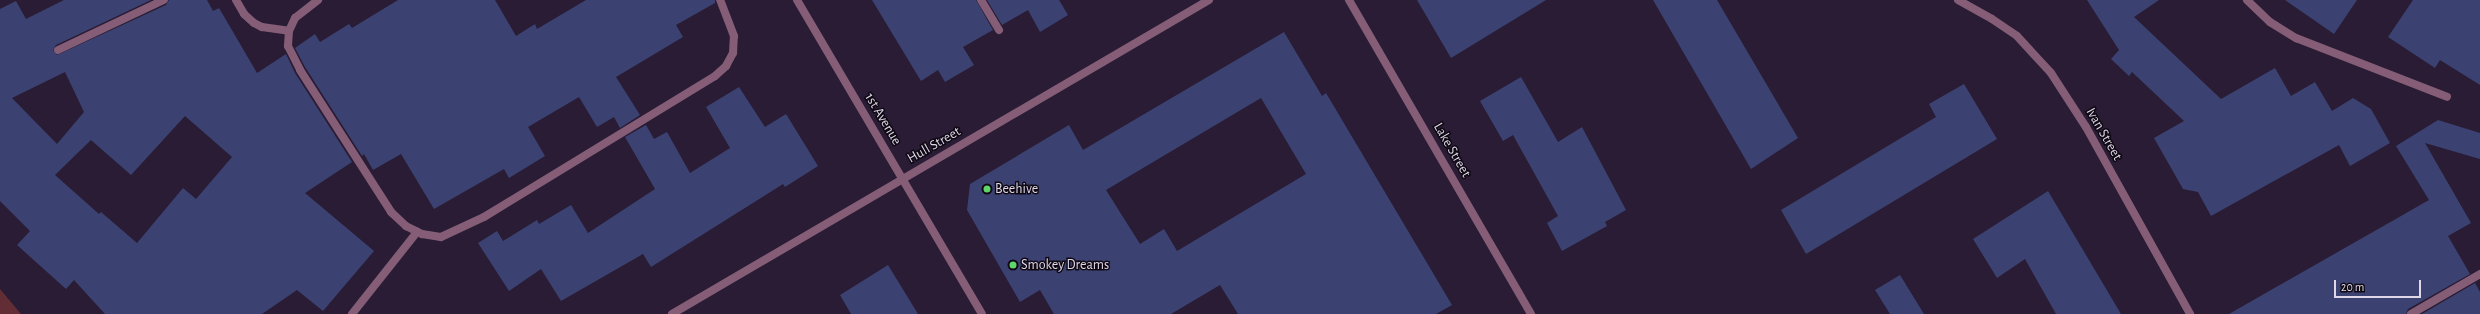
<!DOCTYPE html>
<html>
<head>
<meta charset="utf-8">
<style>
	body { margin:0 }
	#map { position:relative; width:2480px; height:314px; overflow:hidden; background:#291c34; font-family:"Alegreya Sans",sans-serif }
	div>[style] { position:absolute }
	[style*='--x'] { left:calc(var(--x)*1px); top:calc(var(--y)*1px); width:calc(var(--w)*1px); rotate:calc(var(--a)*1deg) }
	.green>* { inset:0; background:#622d35 }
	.building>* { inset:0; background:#3b4271 }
	.lane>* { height:8px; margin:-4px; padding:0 4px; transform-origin:4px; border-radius:4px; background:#855d77 }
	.street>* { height:8px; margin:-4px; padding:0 4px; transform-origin:4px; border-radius:4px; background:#855d77 }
	.dots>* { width:11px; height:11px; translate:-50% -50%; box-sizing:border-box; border:2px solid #0f0914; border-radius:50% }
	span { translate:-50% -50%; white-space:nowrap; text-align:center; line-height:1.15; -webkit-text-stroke:3px #0f0914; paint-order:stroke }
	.street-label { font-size:14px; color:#dfd7e7 }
	.poi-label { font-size:14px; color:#dfd7e7 }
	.left { translate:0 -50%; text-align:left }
	.scale { position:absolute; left:2334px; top:280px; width:87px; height:18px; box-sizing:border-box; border:2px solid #dfd7e7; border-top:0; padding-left:5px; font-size:12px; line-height:14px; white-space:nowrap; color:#dfd7e7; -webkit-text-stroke:3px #0f0914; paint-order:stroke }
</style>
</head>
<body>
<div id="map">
	<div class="green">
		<i style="clip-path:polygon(0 289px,21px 314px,22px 314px,0 314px)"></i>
	</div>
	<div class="building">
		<i style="clip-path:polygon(evenodd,64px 0,151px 0,56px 45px,53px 50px,57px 55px,166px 5px,169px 0,207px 0,213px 11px,219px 8px,257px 73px,286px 54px,295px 73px,352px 162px,305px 193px,374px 251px,323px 311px,297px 290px,262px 314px,105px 314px,74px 280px,66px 289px,17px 245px,30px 231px,0 201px,0 9px,16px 1px,26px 19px,64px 0,65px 72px,84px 112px,57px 144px,12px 98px,65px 72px,64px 0,185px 116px,232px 157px,196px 199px,183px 188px,137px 243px,101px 212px,99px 214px,55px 175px,91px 140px,131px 175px,185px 116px)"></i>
		<i style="clip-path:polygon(398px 0,495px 0,516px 36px,535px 24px,537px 29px,586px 0,715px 0,715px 3px,676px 25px,683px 37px,616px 77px,640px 115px,620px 128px,614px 117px,597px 127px,579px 97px,528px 127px,545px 156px,509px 178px,504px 169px,434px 209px,401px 154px,373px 170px,364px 154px,362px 156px,305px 67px,295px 48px,315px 34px,320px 42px,349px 24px,352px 28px)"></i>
		<i style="clip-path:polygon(872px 0,976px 0,993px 30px,963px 47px,974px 65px,945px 82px,938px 70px,921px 81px)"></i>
		<i style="clip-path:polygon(987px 0,1059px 0,1068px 15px,1040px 32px,1028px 10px,1002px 25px)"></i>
		<i style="clip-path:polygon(1417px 0,1546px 0,1451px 58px)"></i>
		<i style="clip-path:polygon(1653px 0,1717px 0,1798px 138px,1751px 169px)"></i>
		<i style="clip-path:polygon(2087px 0,2159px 0,2134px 17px,2221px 99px,2275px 68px,2291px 96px,2315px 82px,2332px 111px,2353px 98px,2371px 109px,2390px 143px,2350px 166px,2339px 145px,2211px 216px,2198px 192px,2183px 189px,2154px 138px,2184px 121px,2132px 72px,2129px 76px,2111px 59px,2119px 50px)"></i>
		<i style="clip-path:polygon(2285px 0,2357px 0,2334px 34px)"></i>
		<i style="clip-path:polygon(2413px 0,2480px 0,2480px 85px,2440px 60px,2435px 68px,2388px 37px)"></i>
		<i style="clip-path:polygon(evenodd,1284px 32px,1322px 96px,1326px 93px,1452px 305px,1436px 314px,1238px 314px,1220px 285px,1171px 314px,1054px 314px,1040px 290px,1020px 302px,967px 210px,970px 184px,1069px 125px,1083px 150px,1284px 32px,1261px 98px,1306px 174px,1177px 251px,1164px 229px,1140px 244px,1106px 190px,1261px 98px)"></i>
		<i style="clip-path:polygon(1521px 77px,1558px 142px,1582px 127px,1626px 210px,1605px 222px,1607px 226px,1562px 251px,1547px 223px,1558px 216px,1513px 135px,1503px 141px,1480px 101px)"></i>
		<i style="clip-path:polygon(1964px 84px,1997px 139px,1806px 254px,1781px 210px,1936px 117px,1929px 104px)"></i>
		<i style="clip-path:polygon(739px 87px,765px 127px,786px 114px,818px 166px,785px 187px,783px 184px,651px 267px,643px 254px,561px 301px,541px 269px,509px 291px,478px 243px,497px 231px,503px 241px,537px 220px,539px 224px,571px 205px,588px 233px,655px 189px,625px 137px,646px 125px,654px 139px,667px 132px,690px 173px,730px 148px,706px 107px)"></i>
		<i style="clip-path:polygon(2438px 120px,2480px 133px,2480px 159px,2425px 143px,2471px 223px,2448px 236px,2470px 274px,2408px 309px,2406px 314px,2229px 314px,2429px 200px,2396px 146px)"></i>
		<i style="clip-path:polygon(2048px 191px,2121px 314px,2056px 314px,2025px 259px,1997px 278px,1973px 239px)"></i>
		<i style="clip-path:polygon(888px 265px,918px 314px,851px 314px,840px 295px)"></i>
		<i style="clip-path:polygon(1900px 275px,1924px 314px,1890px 314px,1875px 290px)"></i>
		<i style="clip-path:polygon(2475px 283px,2480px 292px,2480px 314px,2422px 314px)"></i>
	</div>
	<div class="lane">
		<i style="--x:981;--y:0;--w:35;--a:59"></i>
		<i style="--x:2247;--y:0;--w:32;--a:44"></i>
		<i style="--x:2270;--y:22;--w:31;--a:32"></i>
		<i style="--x:2296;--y:38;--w:162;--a:21.3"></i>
		<i style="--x:2411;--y:314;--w:80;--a:-30.1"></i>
	</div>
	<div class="street">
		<i style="--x:236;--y:0;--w:16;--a:60"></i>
		<i style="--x:244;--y:14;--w:13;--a:42"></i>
		<i style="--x:254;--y:23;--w:9;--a:27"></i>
		<i style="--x:262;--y:27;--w:27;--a:8"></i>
		<i style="--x:318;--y:0;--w:29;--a:142"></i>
		<i style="--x:295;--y:18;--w:14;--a:115"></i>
		<i style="--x:289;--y:31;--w:15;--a:94"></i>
		<i style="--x:288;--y:46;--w:27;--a:63"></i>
		<i style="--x:300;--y:70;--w:169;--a:57.3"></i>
		<i style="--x:391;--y:212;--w:21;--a:43"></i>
		<i style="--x:406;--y:226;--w:18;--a:27"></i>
		<i style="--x:422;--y:234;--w:19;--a:9"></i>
		<i style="--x:441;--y:237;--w:47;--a:-24.9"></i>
		<i style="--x:484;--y:217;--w:271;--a:-31.4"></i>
		<i style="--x:715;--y:76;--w:15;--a:-42"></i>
		<i style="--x:726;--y:66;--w:15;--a:-62"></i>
		<i style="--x:733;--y:53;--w:17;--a:-87"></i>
		<i style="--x:734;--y:36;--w:39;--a:-111"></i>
		<i style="--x:797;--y:0;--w:364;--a:59.5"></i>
		<i style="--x:1349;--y:0;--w:363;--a:59.9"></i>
		<i style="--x:1958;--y:0;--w:39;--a:29"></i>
		<i style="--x:1992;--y:19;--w:30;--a:34"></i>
		<i style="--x:2017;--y:36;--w:50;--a:47.4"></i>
		<i style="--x:2051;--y:73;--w:64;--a:57.1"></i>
		<i style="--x:2086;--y:127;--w:214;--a:60.9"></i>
		<i style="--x:58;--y:50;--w:117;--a:-25.3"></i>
		<i style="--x:352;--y:314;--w:105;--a:-51.6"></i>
		<i style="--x:672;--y:314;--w:622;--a:-30.32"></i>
	</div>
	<div class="dots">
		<i style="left:987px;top:189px;background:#5fd56b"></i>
		<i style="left:1013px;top:265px;background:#5fd56b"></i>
	</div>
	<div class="street-label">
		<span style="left:883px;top:119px;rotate:59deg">1st Avenue</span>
		<span style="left:2104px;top:134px;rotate:60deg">Ivan Street</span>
		<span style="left:934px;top:145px;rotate:-30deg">Hull Street</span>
		<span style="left:1452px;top:150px;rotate:60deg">Lake Street</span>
	</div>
	<div class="poi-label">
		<span class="left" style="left:995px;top:189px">Beehive</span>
		<span class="left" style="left:1021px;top:265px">Smokey Dreams</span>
	</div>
	<div class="scale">20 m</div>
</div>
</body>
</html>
